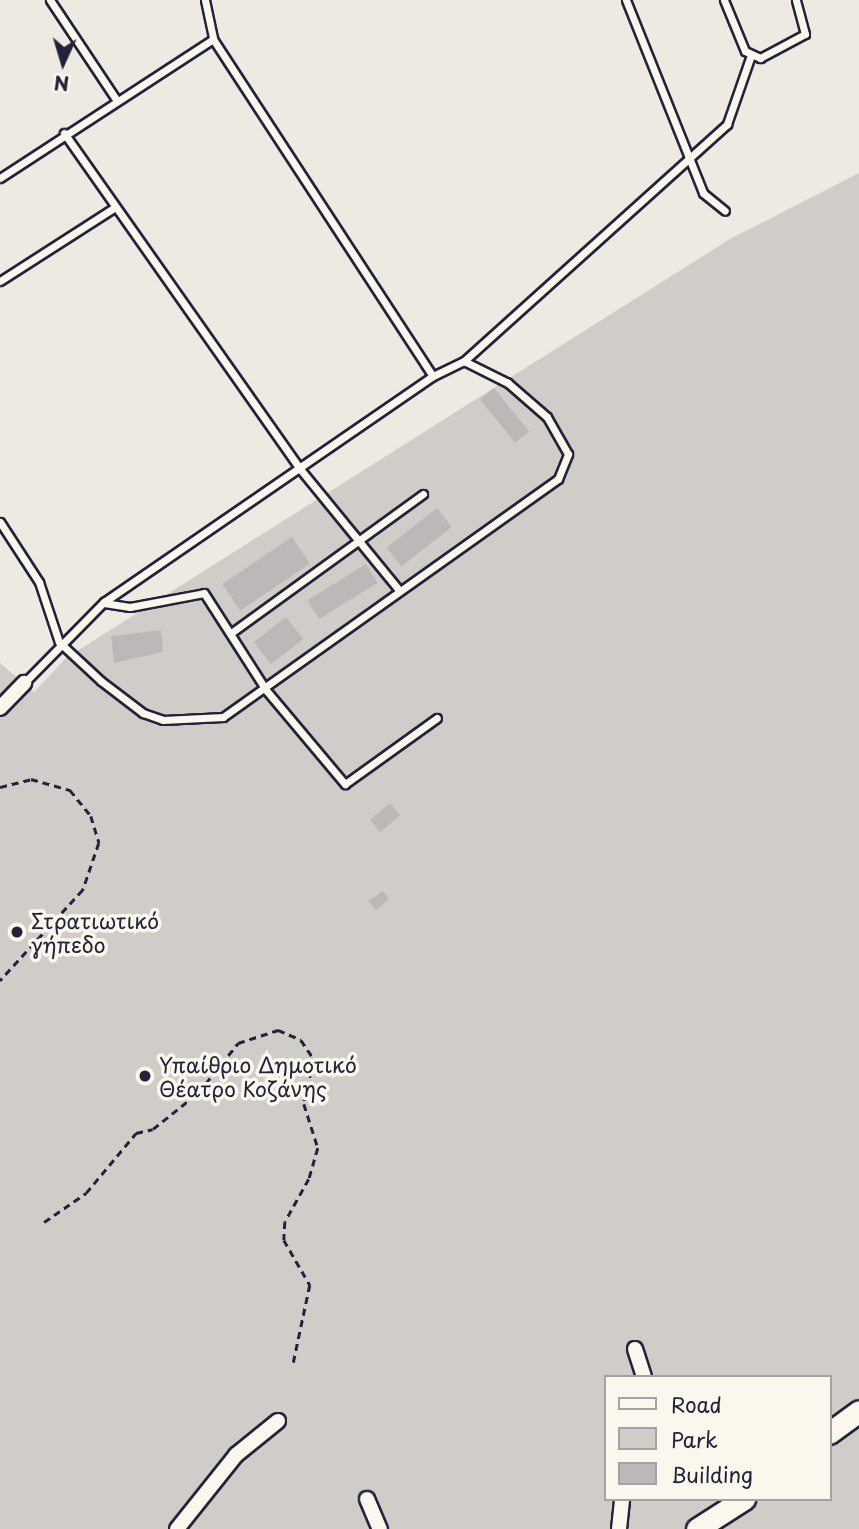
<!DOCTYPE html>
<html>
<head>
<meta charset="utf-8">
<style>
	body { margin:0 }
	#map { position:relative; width:859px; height:1529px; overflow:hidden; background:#eeeae2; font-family:"Playpen Sans",sans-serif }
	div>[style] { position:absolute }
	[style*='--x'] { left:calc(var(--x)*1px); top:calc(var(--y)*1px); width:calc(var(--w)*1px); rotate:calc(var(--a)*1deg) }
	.green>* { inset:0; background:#d0cdc9 }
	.building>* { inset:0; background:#bcb8b8; transform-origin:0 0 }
	.path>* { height:2.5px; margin-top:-1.25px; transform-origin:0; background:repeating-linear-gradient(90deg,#22223b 0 7px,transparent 0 12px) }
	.roads { filter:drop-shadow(2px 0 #22223b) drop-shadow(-2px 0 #22223b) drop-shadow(0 2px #22223b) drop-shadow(0 -2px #22223b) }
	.lane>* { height:7px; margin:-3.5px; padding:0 3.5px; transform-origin:3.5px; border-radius:3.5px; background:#fbf7ec }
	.street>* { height:14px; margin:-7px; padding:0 7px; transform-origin:7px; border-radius:7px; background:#fbf7ec }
	.secondary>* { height:21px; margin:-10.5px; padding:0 10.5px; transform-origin:10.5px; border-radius:10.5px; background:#fbf7ec }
	.dots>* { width:19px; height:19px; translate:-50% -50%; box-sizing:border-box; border:4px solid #fbf7ec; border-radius:50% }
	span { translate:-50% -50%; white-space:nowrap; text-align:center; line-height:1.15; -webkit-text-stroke:7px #fbf7ec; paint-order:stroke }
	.poi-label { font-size:21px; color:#22223b }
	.left { translate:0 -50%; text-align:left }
	.legend { position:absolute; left:604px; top:1375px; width:228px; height:126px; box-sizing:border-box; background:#fbf7ec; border:2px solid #a4a2a5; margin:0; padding:9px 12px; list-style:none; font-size:21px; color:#22223b }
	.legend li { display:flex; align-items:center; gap:14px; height:35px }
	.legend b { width:35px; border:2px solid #a4a2a5 }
	.north { position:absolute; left:28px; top:28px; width:70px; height:70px; -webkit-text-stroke:5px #fbf7ec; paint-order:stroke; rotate:184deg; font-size:19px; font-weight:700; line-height:28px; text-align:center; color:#22223b }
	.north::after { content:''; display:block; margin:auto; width:24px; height:32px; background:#22223b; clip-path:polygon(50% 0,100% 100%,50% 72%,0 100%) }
</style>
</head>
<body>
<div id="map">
	<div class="green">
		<i style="clip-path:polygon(evenodd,859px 173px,859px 1529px,0 1529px,0 663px,34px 692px,66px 658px,730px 239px,859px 173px,605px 1377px,829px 1377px,829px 1499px,605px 1499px,605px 1377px)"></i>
	</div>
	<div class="building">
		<i style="left:494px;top:388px;width:56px;height:18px;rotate:51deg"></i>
		<i style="left:437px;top:508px;width:24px;height:64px;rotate:52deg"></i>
		<i style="left:292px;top:537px;width:32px;height:84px;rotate:56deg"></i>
		<i style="left:366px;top:564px;width:22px;height:69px;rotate:58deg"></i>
		<i style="left:286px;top:617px;width:28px;height:41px;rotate:52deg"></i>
		<i style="clip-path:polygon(161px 630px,163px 652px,114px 663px,111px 636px)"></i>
		<i style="left:390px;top:803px;width:16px;height:26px;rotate:50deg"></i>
		<i style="clip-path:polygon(383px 891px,389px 899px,376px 910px,368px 901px)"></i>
	</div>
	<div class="path">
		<i style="--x:0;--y:787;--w:32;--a:-14"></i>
		<i style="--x:31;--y:779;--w:41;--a:15.8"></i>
		<i style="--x:70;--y:790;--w:33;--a:51"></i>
		<i style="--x:91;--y:816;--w:28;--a:73"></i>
		<i style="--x:99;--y:843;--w:50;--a:108.8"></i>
		<i style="--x:83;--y:890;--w:123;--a:132.4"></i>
		<i style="--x:44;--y:1222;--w:51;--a:-34.6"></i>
		<i style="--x:86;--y:1193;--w:78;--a:-50.2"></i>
		<i style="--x:136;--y:1133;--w:17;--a:-13"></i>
		<i style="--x:153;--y:1129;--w:58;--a:-38.7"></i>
		<i style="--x:198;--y:1093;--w:64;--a:-51.3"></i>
		<i style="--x:238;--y:1043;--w:42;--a:-18"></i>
		<i style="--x:278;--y:1030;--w:25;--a:23"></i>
		<i style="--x:301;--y:1040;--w:23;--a:56"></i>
		<i style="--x:314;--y:1059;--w:46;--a:102.5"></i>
		<i style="--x:304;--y:1104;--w:46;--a:72.3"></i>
		<i style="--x:318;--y:1148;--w:32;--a:106"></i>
		<i style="--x:309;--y:1179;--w:49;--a:119.2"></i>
		<i style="--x:285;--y:1222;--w:18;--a:93"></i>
		<i style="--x:284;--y:1240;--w:52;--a:60"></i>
		<i style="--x:310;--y:1285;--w:82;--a:102"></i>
	</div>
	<div class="roads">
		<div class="lane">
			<i style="--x:50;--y:0;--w:118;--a:56.4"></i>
			<i style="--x:205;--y:0;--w:40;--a:78"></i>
			<i style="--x:626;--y:0;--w:208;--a:68.2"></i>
			<i style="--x:703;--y:193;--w:28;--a:39"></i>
			<i style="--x:724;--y:0;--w:55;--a:67.6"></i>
			<i style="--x:745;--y:51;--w:17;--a:25"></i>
			<i style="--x:760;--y:58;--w:51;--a:-28.1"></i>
			<i style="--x:805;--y:34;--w:35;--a:-105"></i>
			<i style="--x:64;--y:133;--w:411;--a:54.9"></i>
			<i style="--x:300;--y:469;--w:156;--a:50.7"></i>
			<i style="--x:0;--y:178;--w:254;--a:-33.1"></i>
			<i style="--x:213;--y:39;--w:402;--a:56.9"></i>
			<i style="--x:0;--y:281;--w:133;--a:-32.7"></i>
			<i style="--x:0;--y:522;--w:72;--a:57"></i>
			<i style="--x:39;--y:582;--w:63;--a:71.6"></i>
			<i style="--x:59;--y:642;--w:57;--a:42.9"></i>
			<i style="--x:101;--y:681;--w:53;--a:37.3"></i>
			<i style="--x:143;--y:713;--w:21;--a:19"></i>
			<i style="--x:163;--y:720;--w:60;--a:-2.9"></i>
			<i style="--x:223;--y:717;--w:411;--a:-35.4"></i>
			<i style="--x:558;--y:479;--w:27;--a:-68"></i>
			<i style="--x:568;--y:454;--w:43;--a:-119.6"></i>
			<i style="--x:547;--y:417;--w:52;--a:-138.9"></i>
			<i style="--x:508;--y:383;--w:49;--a:-153.4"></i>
			<i style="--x:104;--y:603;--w:26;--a:9"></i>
			<i style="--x:130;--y:607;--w:75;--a:-10.7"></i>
			<i style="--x:204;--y:593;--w:115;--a:57.4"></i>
			<i style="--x:266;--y:690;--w:123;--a:50"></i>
			<i style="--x:345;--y:784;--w:113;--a:-35.7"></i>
			<i style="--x:231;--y:633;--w:237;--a:-35.9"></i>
			<i style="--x:24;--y:683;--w:114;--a:-45.4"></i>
			<i style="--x:104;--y:602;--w:399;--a:-34.5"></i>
			<i style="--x:433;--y:376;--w:34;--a:-26"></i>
			<i style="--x:464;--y:361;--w:354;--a:-42"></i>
			<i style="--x:727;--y:124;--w:73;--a:-70.8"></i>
		</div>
		<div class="street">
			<i style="--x:0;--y:708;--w:35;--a:-46"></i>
			<i style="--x:635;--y:1349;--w:29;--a:72"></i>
			<i style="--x:367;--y:1499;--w:33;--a:67"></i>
			<i style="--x:177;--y:1529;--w:95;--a:-51.4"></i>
			<i style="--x:236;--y:1455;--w:54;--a:-39"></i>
			<i style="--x:619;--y:1529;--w:30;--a:-84"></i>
		</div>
		<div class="secondary">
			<i style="--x:829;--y:1433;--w:37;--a:-36"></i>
			<i style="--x:697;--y:1529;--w:56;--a:-32.6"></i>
		</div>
	</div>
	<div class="dots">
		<i style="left:17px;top:932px;background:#22223b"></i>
		<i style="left:145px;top:1076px;background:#22223b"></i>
	</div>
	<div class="poi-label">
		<span class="left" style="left:31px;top:932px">Στρατιωτικό<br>γήπεδο</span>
		<span class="left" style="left:159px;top:1076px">Υπαίθριο Δημοτικό<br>Θέατρο Κοζάνης</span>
	</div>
	<ul class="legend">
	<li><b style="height:9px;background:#fbf7ec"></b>Road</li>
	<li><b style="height:19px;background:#d0cdc9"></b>Park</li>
	<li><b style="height:19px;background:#bcb8b8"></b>Building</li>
	</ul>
	<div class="north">N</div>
</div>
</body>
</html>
